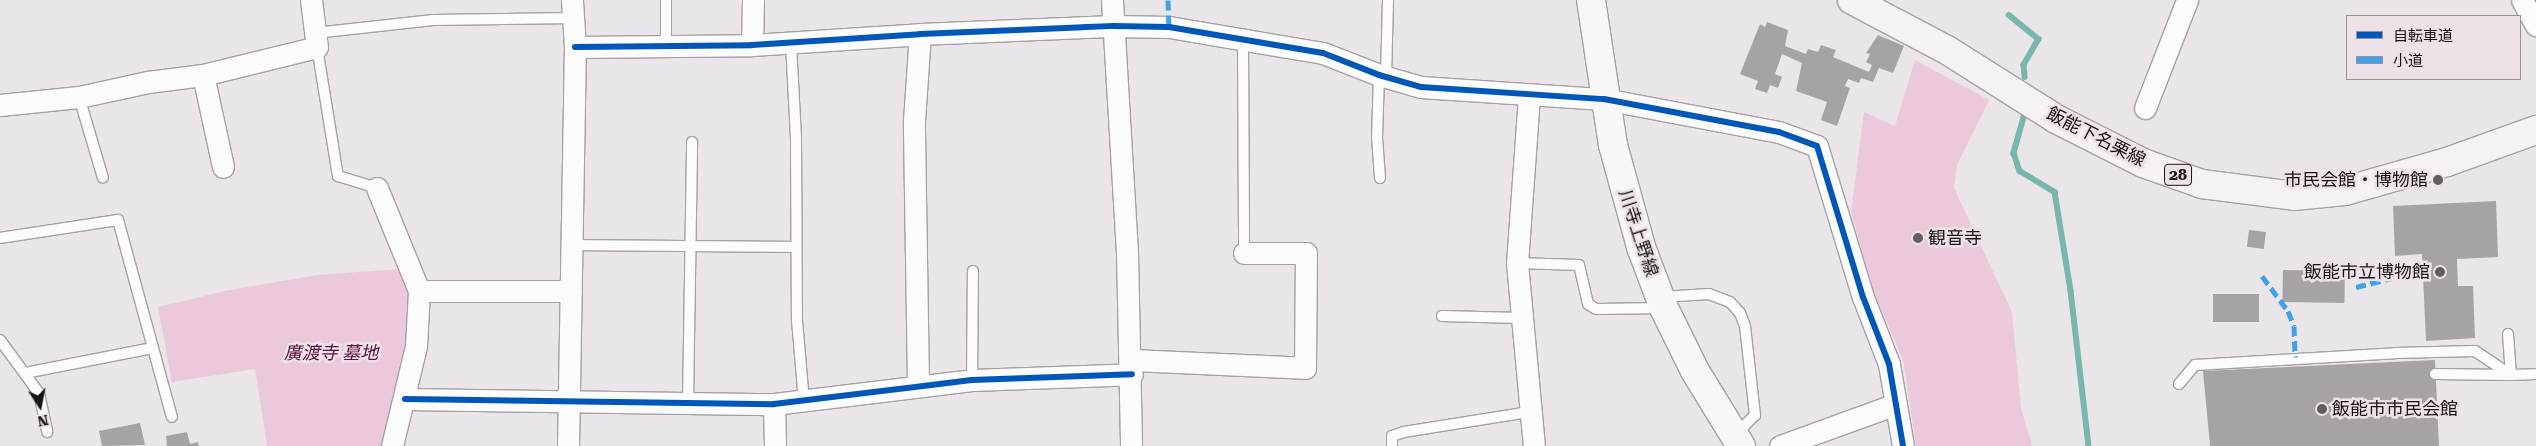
<!DOCTYPE html>
<html>
<head>
<meta charset="utf-8">
<style>
	body { margin:0 }
	#map { position:relative; width:2536px; height:446px; overflow:hidden; background:#eae5e8; font-family:"Roboto Serif","Noto Sans JP",serif }
	div>[style] { position:absolute }
	[style*='--x'] { left:calc(var(--x)*1px); top:calc(var(--y)*1px); width:calc(var(--w)*1px); rotate:calc(var(--a)*1deg) }
	.green>* { inset:0; background:#ebc9db }
	.stream>* { height:5.5px; margin:-2.75px; padding:0 2.75px; transform-origin:2.75px; border-radius:2.75px; background:#77b7ac }
	.building>* { inset:0; background:#a7a3a5; transform-origin:0 0 }
	.roads { filter:drop-shadow(1px 0 #a5a1a3) drop-shadow(-1px 0 #a5a1a3) drop-shadow(0 1px #a5a1a3) drop-shadow(0 -1px #a5a1a3) }
	.lane>* { height:10px; margin:-5px; padding:0 5px; transform-origin:5px; border-radius:5px; background:#fcfbfc }
	.street>* { height:21px; margin:-10.5px; padding:0 10.5px; transform-origin:10.5px; border-radius:10.5px; background:#fcfbfc }
	.secondary>* { height:28px; margin:-14px; padding:0 14px; transform-origin:14px; border-radius:14px; background:#f8f6f7 }
	.primary>* { height:28px; margin:-14px; padding:0 14px; transform-origin:14px; border-radius:14px; background:#f6f2f4 }
	.quiet>* { height:5px; margin-top:-2.5px; transform-origin:0; background:repeating-linear-gradient(90deg,#3da2ea 0 10px,transparent 0 15px) }
	.cycleway>* { height:6px; margin:-3px; padding:0 3px; transform-origin:3px; border-radius:3px; background:#0057b8 }
	.dots>* { width:14px; height:14px; translate:-50% -50%; box-sizing:border-box; border:2px solid #ede2e8; border-radius:50% }
	span { translate:-50% -50%; white-space:nowrap; text-align:center; line-height:1.15; -webkit-text-stroke:5px #ede2e8; paint-order:stroke }
	.shield-label span { padding:1px 4px; background:#ede2e8; border:1px solid; border-radius:4px; -webkit-text-stroke-width:0 }
	.shield-label { font-size:16px; color:#181416; font-weight:700 }
	.street-label { font-size:18px; color:#181416 }
	.poi-label { font-size:18px; color:#181416 }
	.right { translate:-100% -50%; text-align:right }
	.left { translate:0 -50%; text-align:left }
	.park-label { font-size:18px; color:#5b0d41; font-style:italic }
	.legend { position:absolute; left:2346px; top:15px; width:175px; height:65px; box-sizing:border-box; background:#ede2e8; border:1px solid #989094; margin:0; padding:6px 9px; list-style:none; font-size:15px; color:#181416 }
	.legend li { display:flex; align-items:center; gap:10px; height:25px }
	.legend b { width:25px; border:1px solid #989094 }
	.north { position:absolute; left:15px; top:381px; width:50px; height:50px; -webkit-text-stroke:4px #ede2e8; paint-order:stroke; rotate:169deg; font-size:14px; font-weight:700; line-height:20px; text-align:center; color:#181416 }
	.north::after { content:''; display:block; margin:auto; width:18px; height:22px; background:#181416; clip-path:polygon(50% 0,100% 100%,50% 72%,0 100%) }
</style>
</head>
<body>
<div id="map">
	<div class="green">
		<i style="clip-path:polygon(1915px 60px,1989px 100px,1957px 165px,1954px 188px,2012px 312px,2021px 408px,2032px 446px,1916px 446px,1903px 360px,1871px 285px,1851px 212px,1864px 112px,1895px 126px)"></i>
		<i style="clip-path:polygon(400px 269px,414px 299px,412px 349px,384px 446px,267px 446px,255px 369px,172px 382px,158px 307px,225px 291px,317px 275px)"></i>
	</div>
	<div class="stream">
		<i style="--x:2009;--y:15;--w:38;--a:39"></i>
		<i style="--x:2039;--y:39;--w:30;--a:120"></i>
		<i style="--x:2024;--y:65;--w:12;--a:85"></i>
		<i style="--x:2025;--y:114;--w:41;--a:105.8"></i>
		<i style="--x:2014;--y:153;--w:19;--a:72"></i>
		<i style="--x:2020;--y:171;--w:41;--a:31"></i>
		<i style="--x:2055;--y:192;--w:100;--a:80.8"></i>
		<i style="--x:2071;--y:291;--w:156;--a:83.4"></i>
	</div>
	<div class="building">
		<i style="clip-path:polygon(1767px 22px,1788px 30px,1785px 46px,1806px 54px,1808px 49px,1818px 52px,1821px 45px,1836px 50px,1833px 57px,1869px 72px,1872px 65px,1866px 62px,1870px 54px,1866px 53px,1878px 35px,1904px 46px,1893px 73px,1879px 68px,1873px 82px,1861px 78px,1859px 83px,1848px 79px,1845px 86px,1850px 88px,1837px 126px,1821px 120px,1827px 102px,1796px 91px,1802px 63px,1782px 54px,1775px 74px,1782px 77px,1778px 88px,1770px 85px,1767px 93px,1755px 89px,1758px 81px,1740px 74px,1760px 24px,1765px 27px)"></i>
		<i style="clip-path:polygon(2496px 201px,2498px 257px,2457px 259px,2458px 286px,2473px 286px,2475px 338px,2426px 341px,2422px 254px,2395px 256px,2393px 206px)"></i>
		<i style="left:2249px;top:230px;width:17px;height:17px;rotate:7deg"></i>
		<i style="left:2283px;top:270px;width:62px;height:32px;rotate:1deg"></i>
		<i style="left:2213px;top:294px;width:46px;height:28px"></i>
		<i style="clip-path:polygon(2435px 360px,2439px 446px,2210px 446px,2203px 371px)"></i>
		<i style="clip-path:polygon(140px 423px,145px 445px,102px 446px,99px 431px)"></i>
		<i style="clip-path:polygon(187px 432px,190px 444px,198px 442px,199px 446px,167px 446px,166px 436px)"></i>
	</div>
	<div class="roads">
		<div class="lane">
			<i style="--x:666;--y:0;--w:47;--a:90"></i>
			<i style="--x:315;--y:33;--w:119;--a:-6.3"></i>
			<i style="--x:433;--y:20;--w:141;--a:-0.8"></i>
			<i style="--x:1243;--y:42;--w:211;--a:89.7"></i>
			<i style="--x:791;--y:43;--w:97;--a:87"></i>
			<i style="--x:796;--y:140;--w:180;--a:89.7"></i>
			<i style="--x:797;--y:320;--w:81;--a:85.1"></i>
			<i style="--x:317;--y:47;--w:131;--a:80.8"></i>
			<i style="--x:338;--y:176;--w:41;--a:17.1"></i>
			<i style="--x:1379;--y:75;--w:62;--a:91.8"></i>
			<i style="--x:1377;--y:137;--w:41;--a:85.8"></i>
			<i style="--x:1386;--y:77;--w:77;--a:-88.5"></i>
			<i style="--x:79;--y:97;--w:84;--a:73.5"></i>
			<i style="--x:0;--y:238;--w:119;--a:-8.7"></i>
			<i style="--x:118;--y:220;--w:204;--a:74.7"></i>
			<i style="--x:573;--y:245;--w:222;--a:0.5"></i>
			<i style="--x:1517;--y:263;--w:62;--a:1.8"></i>
			<i style="--x:1579;--y:265;--w:40;--a:77"></i>
			<i style="--x:1588;--y:304;--w:9;--a:32"></i>
			<i style="--x:1596;--y:309;--w:67;--a:-0.9"></i>
			<i style="--x:1662;--y:297;--w:47;--a:-3.7"></i>
			<i style="--x:1709;--y:294;--w:22;--a:21"></i>
			<i style="--x:1730;--y:302;--w:15;--a:48"></i>
			<i style="--x:1740;--y:313;--w:14;--a:69"></i>
			<i style="--x:1745;--y:326;--w:90;--a:83.6"></i>
			<i style="--x:1755;--y:415;--w:28;--a:135"></i>
			<i style="--x:1442;--y:316;--w:78;--a:1.5"></i>
			<i style="--x:0;--y:340;--w:66;--a:53.7"></i>
			<i style="--x:39;--y:393;--w:40;--a:78"></i>
			<i style="--x:25;--y:373;--w:130;--a:-11.1"></i>
			<i style="--x:2435;--y:374;--w:76;--a:0.8"></i>
			<i style="--x:2511;--y:375;--w:41;--a:-94.2"></i>
			<i style="--x:972;--y:380;--w:109;--a:-89.5"></i>
			<i style="--x:2179;--y:384;--w:25;--a:-50"></i>
			<i style="--x:2195;--y:365;--w:200;--a:-3.4"></i>
			<i style="--x:2395;--y:353;--w:80;--a:-1.4"></i>
			<i style="--x:2475;--y:351;--w:43;--a:33.7"></i>
			<i style="--x:2511;--y:375;--w:25;--a:-2"></i>
			<i style="--x:688;--y:404;--w:262;--a:-89.1"></i>
			<i style="--x:1392;--y:446;--w:10;--a:-90"></i>
			<i style="--x:1392;--y:436;--w:13;--a:-18"></i>
			<i style="--x:1404;--y:432;--w:127;--a:-9.1"></i>
		</div>
		<div class="street">
			<i style="--x:1112;--y:0;--w:252;--a:86.6"></i>
			<i style="--x:1127;--y:252;--w:194;--a:88.8"></i>
			<i style="--x:2522;--y:0;--w:29;--a:61"></i>
			<i style="--x:752;--y:45;--w:45;--a:-88.7"></i>
			<i style="--x:575;--y:47;--w:177;--a:-0.6"></i>
			<i style="--x:752;--y:45;--w:168;--a:-3.7"></i>
			<i style="--x:920;--y:34;--w:194;--a:-2.4"></i>
			<i style="--x:1114;--y:26;--w:55;--a:1"></i>
			<i style="--x:1169;--y:27;--w:156;--a:9.6"></i>
			<i style="--x:1323;--y:53;--w:60;--a:21.4"></i>
			<i style="--x:1379;--y:75;--w:44;--a:15.9"></i>
			<i style="--x:1421;--y:87;--w:183;--a:3.8"></i>
			<i style="--x:1604;--y:99;--w:178;--a:10.7"></i>
			<i style="--x:1779;--y:132;--w:40;--a:20.2"></i>
			<i style="--x:1817;--y:146;--w:158;--a:73.1"></i>
			<i style="--x:1863;--y:297;--w:72;--a:68.8"></i>
			<i style="--x:1889;--y:364;--w:83;--a:80.3"></i>
			<i style="--x:203;--y:75;--w:94;--a:77.7"></i>
			<i style="--x:1529;--y:96;--w:167;--a:94.1"></i>
			<i style="--x:1517;--y:263;--w:184;--a:84.7"></i>
			<i style="--x:0;--y:105;--w:79;--a:-5.8"></i>
			<i style="--x:79;--y:97;--w:71;--a:-12.3"></i>
			<i style="--x:148;--y:82;--w:55;--a:-7.3"></i>
			<i style="--x:203;--y:75;--w:117;--a:-13.8"></i>
			<i style="--x:317;--y:47;--w:47;--a:-97.3"></i>
			<i style="--x:2145;--y:108;--w:116;--a:-68.7"></i>
			<i style="--x:377;--y:188;--w:111;--a:67.8"></i>
			<i style="--x:419;--y:291;--w:55;--a:93.1"></i>
			<i style="--x:416;--y:346;--w:103;--a:103.5"></i>
			<i style="--x:419;--y:291;--w:152;--a:0"></i>
			<i style="--x:1132;--y:360;--w:173;--a:2.6"></i>
			<i style="--x:1305;--y:368;--w:115;--a:-89.5"></i>
			<i style="--x:1306;--y:253;--w:62;--a:180"></i>
			<i style="--x:918;--y:385;--w:264;--a:-90.9"></i>
			<i style="--x:914;--y:121;--w:87;--a:-86.1"></i>
			<i style="--x:405;--y:399;--w:369;--a:0.8"></i>
			<i style="--x:774;--y:404;--w:199;--a:-6.9"></i>
			<i style="--x:972;--y:380;--w:160;--a:-2.1"></i>
			<i style="--x:774;--y:404;--w:42;--a:88.6"></i>
			<i style="--x:568;--y:446;--w:399;--a:-89"></i>
			<i style="--x:575;--y:47;--w:47;--a:-93.7"></i>
			<i style="--x:1780;--y:446;--w:123;--a:-19.9"></i>
		</div>
		<div class="secondary">
			<i style="--x:1591;--y:0;--w:147;--a:81.4"></i>
			<i style="--x:1613;--y:145;--w:106;--a:74.6"></i>
			<i style="--x:1641;--y:247;--w:65;--a:69.3"></i>
			<i style="--x:1664;--y:308;--w:70;--a:63.8"></i>
			<i style="--x:1695;--y:371;--w:88;--a:58.5"></i>
		</div>
		<div class="primary">
			<i style="--x:1852;--y:0;--w:107;--a:27.8"></i>
			<i style="--x:1947;--y:50;--w:129;--a:32.3"></i>
			<i style="--x:2056;--y:119;--w:97;--a:26.8"></i>
			<i style="--x:2143;--y:163;--w:63;--a:19.6"></i>
			<i style="--x:2202;--y:184;--w:93;--a:7.4"></i>
			<i style="--x:2294;--y:196;--w:51;--a:-5.6"></i>
			<i style="--x:2345;--y:191;--w:106;--a:-15.9"></i>
			<i style="--x:2447;--y:162;--w:95;--a:-19.8"></i>
		</div>
	</div>
	<div class="quiet">
		<i style="--x:1168;--y:0;--w:27;--a:88"></i>
		<i style="--x:2262;--y:276;--w:44;--a:53.4"></i>
		<i style="--x:2288;--y:311;--w:16;--a:68"></i>
		<i style="--x:2294;--y:326;--w:31;--a:88"></i>
		<i style="--x:2356;--y:287;--w:36;--a:-14"></i>
	</div>
	<div class="cycleway">
		<i style="--x:575;--y:47;--w:177;--a:-0.6"></i>
		<i style="--x:752;--y:45;--w:168;--a:-3.7"></i>
		<i style="--x:920;--y:34;--w:194;--a:-2.4"></i>
		<i style="--x:1114;--y:26;--w:55;--a:1"></i>
		<i style="--x:1169;--y:27;--w:156;--a:9.6"></i>
		<i style="--x:1323;--y:53;--w:60;--a:21.4"></i>
		<i style="--x:1379;--y:75;--w:44;--a:15.9"></i>
		<i style="--x:1421;--y:87;--w:183;--a:3.8"></i>
		<i style="--x:1604;--y:99;--w:178;--a:10.7"></i>
		<i style="--x:1779;--y:132;--w:40;--a:20.2"></i>
		<i style="--x:1817;--y:146;--w:158;--a:73.1"></i>
		<i style="--x:1863;--y:297;--w:72;--a:68.8"></i>
		<i style="--x:1889;--y:364;--w:83;--a:80.3"></i>
		<i style="--x:405;--y:399;--w:369;--a:0.8"></i>
		<i style="--x:774;--y:404;--w:199;--a:-6.9"></i>
		<i style="--x:972;--y:380;--w:160;--a:-2.1"></i>
	</div>
	<div class="dots">
		<i style="left:2438px;top:180px;background:#625d60"></i>
		<i style="left:1918px;top:238px;background:#625d60"></i>
		<i style="left:2440px;top:272px;background:#625d60"></i>
		<i style="left:2322px;top:409px;background:#625d60"></i>
	</div>
	<div class="shield-label">
		<span style="left:2178px;top:175px">28</span>
	</div>
	<div class="street-label">
		<span style="left:2096px;top:137px;rotate:27deg">飯能下名栗線</span>
		<span style="left:1638px;top:233px;rotate:72deg">川寺上野線</span>
	</div>
	<div class="poi-label">
		<span class="right" style="left:2428px;top:180px">市民会館・博物館</span>
		<span class="left" style="left:1928px;top:238px">観音寺</span>
		<span class="right" style="left:2430px;top:272px">飯能市立博物館</span>
		<span class="left" style="left:2332px;top:409px">飯能市市民会館</span>
	</div>
	<div class="park-label">
		<span style="left:331px;top:353px">廣渡寺 墓地</span>
	</div>
	<ul class="legend">
	<li><b style="height:6px;background:#0057b8"></b>自転車道</li>
	<li><b style="height:6px;background:#3da2ea"></b>小道</li>
	</ul>
	<div class="north">N</div>
</div>
</body>
</html>
